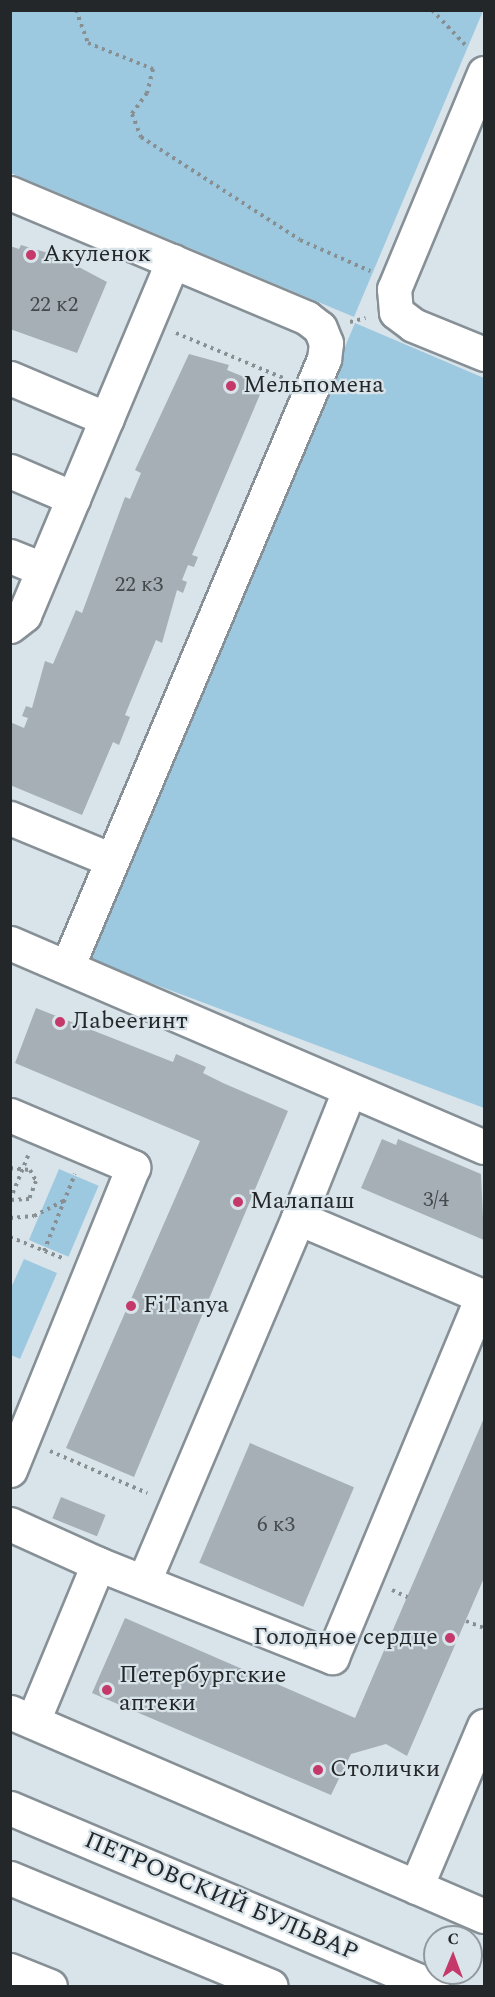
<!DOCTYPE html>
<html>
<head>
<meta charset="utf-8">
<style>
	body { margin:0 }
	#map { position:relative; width:495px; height:1997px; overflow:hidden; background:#d9e4ea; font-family:Spectral,serif }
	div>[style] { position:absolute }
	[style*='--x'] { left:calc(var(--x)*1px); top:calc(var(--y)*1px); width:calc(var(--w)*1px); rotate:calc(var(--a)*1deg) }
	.green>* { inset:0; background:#9dc9e0; transform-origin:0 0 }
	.building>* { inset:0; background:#a5afb5; transform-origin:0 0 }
	.path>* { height:4px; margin-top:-2px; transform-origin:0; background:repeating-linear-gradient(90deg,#878f93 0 3px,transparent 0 7.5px) }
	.roads { filter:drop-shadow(2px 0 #869096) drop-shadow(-2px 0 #869096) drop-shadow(0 2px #869096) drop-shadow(0 -2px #869096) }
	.minor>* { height:33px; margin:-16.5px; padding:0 16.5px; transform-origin:16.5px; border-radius:16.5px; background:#fff }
	.dots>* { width:16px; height:16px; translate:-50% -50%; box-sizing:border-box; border:3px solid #d9e4ea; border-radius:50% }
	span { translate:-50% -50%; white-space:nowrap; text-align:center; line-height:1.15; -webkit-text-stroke:4.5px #d9e4ea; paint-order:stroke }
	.number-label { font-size:21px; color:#44494c }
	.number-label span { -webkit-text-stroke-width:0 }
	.poi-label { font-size:24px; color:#232729 }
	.left { translate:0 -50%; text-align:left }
	.right { translate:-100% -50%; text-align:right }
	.street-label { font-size:24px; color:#232729 }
	.frame { position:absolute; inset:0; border:12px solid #232729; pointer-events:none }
	.north { position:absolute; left:423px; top:1925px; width:60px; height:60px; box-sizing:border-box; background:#d9e4ea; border:2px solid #90989d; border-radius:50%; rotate:1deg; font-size:16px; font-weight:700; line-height:24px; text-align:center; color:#232729 }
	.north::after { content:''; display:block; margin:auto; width:21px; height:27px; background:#c4386a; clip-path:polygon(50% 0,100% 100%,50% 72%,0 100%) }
</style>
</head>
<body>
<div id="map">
	<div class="green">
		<i style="clip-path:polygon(10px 11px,11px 10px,483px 11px,354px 317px,11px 173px)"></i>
		<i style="clip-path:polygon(355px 323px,484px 378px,484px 1108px,87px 959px)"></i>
		<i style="left:59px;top:1169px;width:43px;height:77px;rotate:23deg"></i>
		<i style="clip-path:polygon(24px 1259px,57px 1273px,20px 1359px,11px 1355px,10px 1290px)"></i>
	</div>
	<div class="building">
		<i style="clip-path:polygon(21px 245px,58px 256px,107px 282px,77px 353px,10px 329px,10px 246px,19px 249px)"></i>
		<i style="clip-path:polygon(189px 354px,229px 365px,227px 370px,264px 385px,192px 555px,198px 557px,194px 567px,188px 565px,182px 580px,187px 582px,183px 593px,177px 590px,162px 643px,156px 640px,125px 715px,130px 717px,119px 745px,113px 742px,82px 815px,10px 785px,10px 722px,24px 728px,28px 718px,22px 716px,26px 706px,32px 708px,45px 661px,53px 664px,76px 610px,82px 613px,125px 497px,130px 499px,141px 473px,135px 470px)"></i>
		<i style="clip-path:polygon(36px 1008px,173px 1062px,176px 1054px,206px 1067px,203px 1073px,223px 1083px,288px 1111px,134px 1477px,66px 1448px,200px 1141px,15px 1063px)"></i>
		<i style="clip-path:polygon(382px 1139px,396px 1145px,398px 1139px,481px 1174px,484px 1240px,361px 1188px)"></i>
		<i style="clip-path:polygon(484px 1418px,484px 1578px,407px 1756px,386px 1744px,351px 1754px,331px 1795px,92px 1693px,125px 1618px,355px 1718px)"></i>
		<i style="left:250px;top:1443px;width:113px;height:130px;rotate:23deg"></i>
		<i style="left:61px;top:1497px;width:48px;height:23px;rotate:22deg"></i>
	</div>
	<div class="path">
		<i style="--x:76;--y:10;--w:35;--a:70"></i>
		<i style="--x:88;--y:43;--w:70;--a:21.8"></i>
		<i style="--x:153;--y:69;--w:25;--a:104"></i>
		<i style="--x:147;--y:93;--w:26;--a:126"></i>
		<i style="--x:132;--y:114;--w:25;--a:69"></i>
		<i style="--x:141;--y:137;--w:189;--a:32.9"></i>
		<i style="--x:300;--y:240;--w:77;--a:23.9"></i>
		<i style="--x:432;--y:10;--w:52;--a:46.5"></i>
		<i style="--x:350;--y:322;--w:16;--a:-14"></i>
		<i style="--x:176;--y:333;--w:116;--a:22.8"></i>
		<i style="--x:10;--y:1168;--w:20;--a:6"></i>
		<i style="--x:30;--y:1170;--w:13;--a:61"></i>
		<i style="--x:36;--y:1181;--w:19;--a:111"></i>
		<i style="--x:29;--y:1199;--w:19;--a:177"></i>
		<i style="--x:10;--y:1200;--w:48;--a:-67.8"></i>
		<i style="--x:10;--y:1218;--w:24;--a:-5"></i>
		<i style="--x:34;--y:1216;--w:35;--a:-27"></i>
		<i style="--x:10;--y:1237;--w:56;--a:22"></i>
		<i style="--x:44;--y:1251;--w:83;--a:-68.1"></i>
		<i style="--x:50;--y:1451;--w:106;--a:23.4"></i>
		<i style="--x:392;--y:1590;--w:17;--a:25"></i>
		<i style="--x:466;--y:1621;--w:19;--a:21"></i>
	</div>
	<div class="roads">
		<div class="minor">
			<i style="--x:484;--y:73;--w:234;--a:112.6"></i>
			<i style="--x:394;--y:289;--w:23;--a:85"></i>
			<i style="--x:396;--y:312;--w:21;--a:37"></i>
			<i style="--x:413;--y:325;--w:77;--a:22.2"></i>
			<i style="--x:10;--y:193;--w:322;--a:22.8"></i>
			<i style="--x:307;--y:318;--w:16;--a:38"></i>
			<i style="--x:320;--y:328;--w:16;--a:68"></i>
			<i style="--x:326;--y:343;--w:16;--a:97"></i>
			<i style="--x:324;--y:359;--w:660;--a:112.91"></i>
			<i style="--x:10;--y:378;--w:105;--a:22.9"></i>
			<i style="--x:10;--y:471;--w:69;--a:23.2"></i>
			<i style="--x:10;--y:556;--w:35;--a:22"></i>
			<i style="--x:10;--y:626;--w:18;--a:-38"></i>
			<i style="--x:24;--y:615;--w:384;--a:-67.2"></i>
			<i style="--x:10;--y:818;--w:110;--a:22.4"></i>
			<i style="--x:10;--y:943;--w:516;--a:23.29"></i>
			<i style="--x:10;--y:1115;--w:134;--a:22.9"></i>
			<i style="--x:133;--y:1167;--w:327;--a:112.1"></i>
			<i style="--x:298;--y:1218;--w:135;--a:-68.2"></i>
			<i style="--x:10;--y:1524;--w:97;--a:24.4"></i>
			<i style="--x:98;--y:1564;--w:252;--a:21.7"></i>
			<i style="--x:332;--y:1657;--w:391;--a:-67.4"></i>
			<i style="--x:482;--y:1296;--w:200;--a:-157"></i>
			<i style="--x:298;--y:1218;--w:394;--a:113"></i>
			<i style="--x:10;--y:1712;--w:516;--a:23.29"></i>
			<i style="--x:33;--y:1721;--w:170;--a:-67.5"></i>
			<i style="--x:10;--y:1808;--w:458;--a:22.9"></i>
			<i style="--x:10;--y:1878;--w:282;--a:22.5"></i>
			<i style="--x:416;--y:1887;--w:175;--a:-67.1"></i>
			<i style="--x:10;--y:1970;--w:43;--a:21.8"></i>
		</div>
	</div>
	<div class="dots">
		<i style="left:31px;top:255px;background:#c4386a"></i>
		<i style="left:231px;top:386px;background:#c4386a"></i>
		<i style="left:60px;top:1022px;background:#c4386a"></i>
		<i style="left:238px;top:1202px;background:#c4386a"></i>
		<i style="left:131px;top:1306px;background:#c4386a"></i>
		<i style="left:450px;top:1638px;background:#c4386a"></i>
		<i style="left:107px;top:1690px;background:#c4386a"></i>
		<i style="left:318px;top:1770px;background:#c4386a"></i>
	</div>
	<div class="number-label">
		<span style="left:54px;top:305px">22 к2</span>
		<span style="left:139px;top:585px">22 к3</span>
		<span style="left:436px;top:1200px">3/4</span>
		<span style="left:276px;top:1525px">6 к3</span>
	</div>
	<div class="poi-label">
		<span class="left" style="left:43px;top:255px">Акуленок</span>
		<span class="left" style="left:243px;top:386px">Мельпомена</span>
		<span class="left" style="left:72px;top:1022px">Лаbeerинт</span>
		<span class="left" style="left:250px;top:1202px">Малапаш</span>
		<span class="left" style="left:143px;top:1306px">FiTanya</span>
		<span class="right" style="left:438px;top:1638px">Голодное сердце</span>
		<span class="left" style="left:119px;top:1690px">Петербургские<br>аптеки</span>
		<span class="left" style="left:330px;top:1770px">Столички</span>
	</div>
	<div class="street-label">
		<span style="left:221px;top:1897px;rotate:23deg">ПЕТРОВСКИЙ БУЛЬВАР</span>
	</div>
	<div class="frame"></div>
	<div class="north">С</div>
</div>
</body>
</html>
